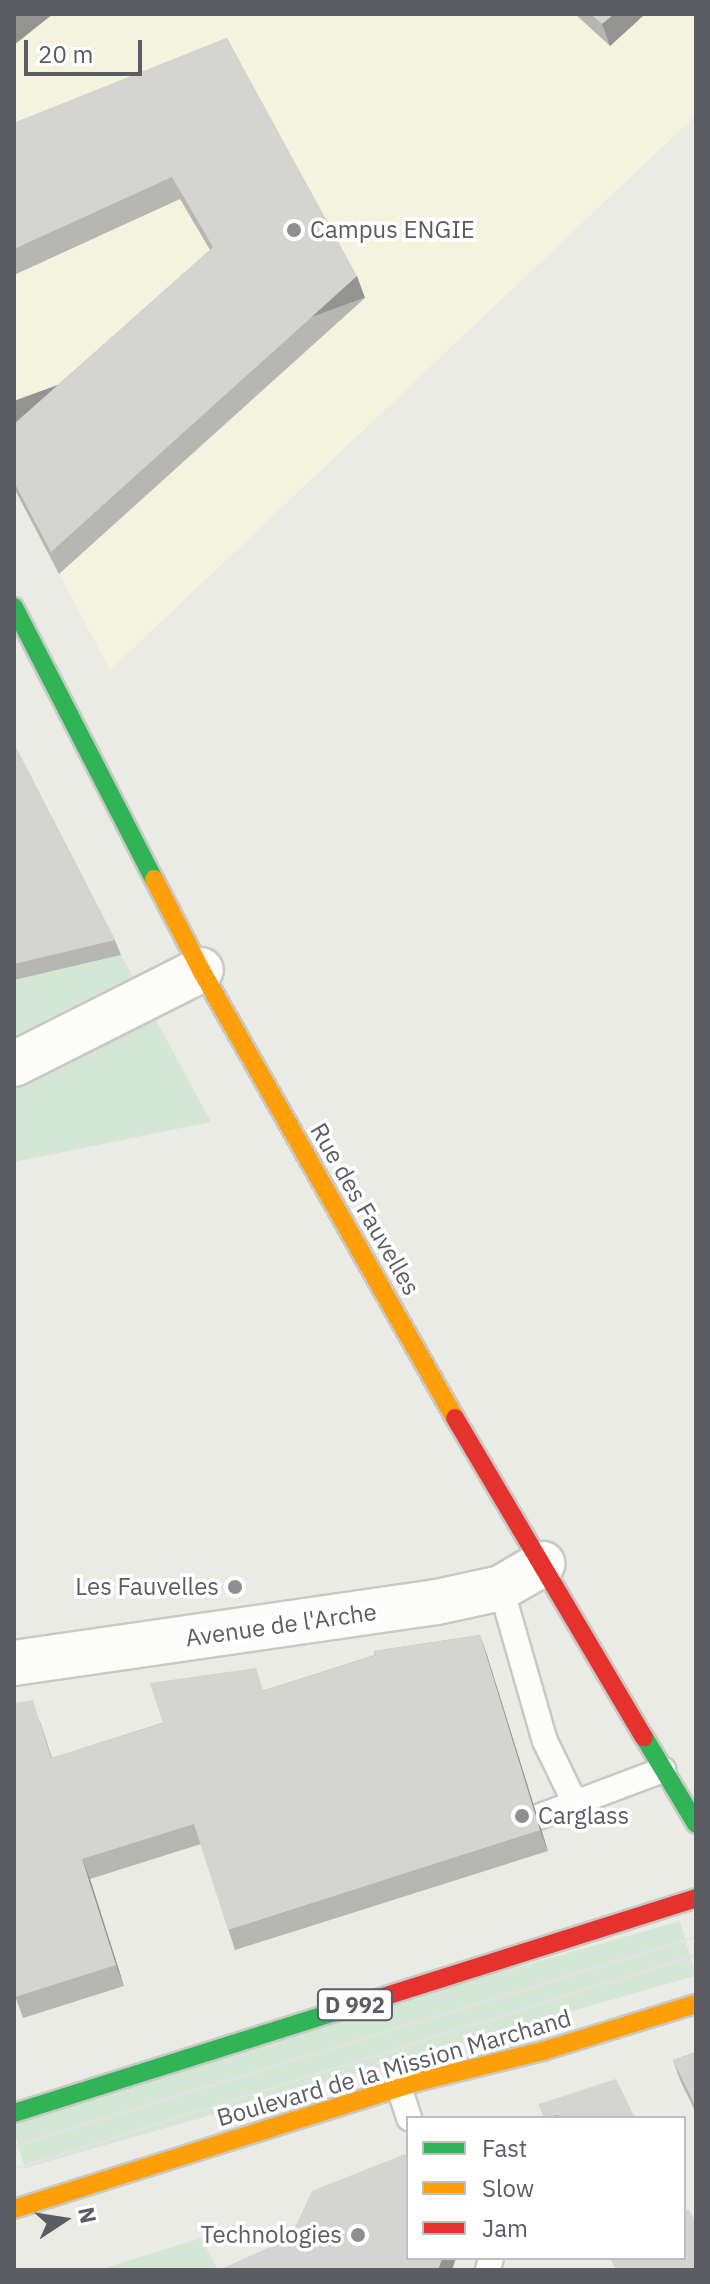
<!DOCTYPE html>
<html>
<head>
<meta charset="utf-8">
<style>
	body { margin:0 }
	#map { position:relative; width:710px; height:2284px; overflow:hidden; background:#ebebe5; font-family:"IBM Plex Sans",sans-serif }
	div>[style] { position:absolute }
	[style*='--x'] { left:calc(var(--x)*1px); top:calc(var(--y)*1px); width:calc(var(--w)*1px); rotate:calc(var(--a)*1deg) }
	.commercial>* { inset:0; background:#f4f4de }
	.green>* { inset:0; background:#d4e7d5; transform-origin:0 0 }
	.roads { filter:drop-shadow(2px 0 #c8c9c7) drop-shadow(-2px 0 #c8c9c7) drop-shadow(0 2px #c8c9c7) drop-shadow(0 -2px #c8c9c7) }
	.lane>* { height:24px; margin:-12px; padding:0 12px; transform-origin:12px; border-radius:12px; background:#fcfcfb }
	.street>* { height:44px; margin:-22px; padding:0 22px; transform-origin:22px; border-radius:22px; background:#fcfcfb }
	.fast>* { height:18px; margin:-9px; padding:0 9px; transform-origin:9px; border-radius:9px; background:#30b455 }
	.slow>* { height:18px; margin:-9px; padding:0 9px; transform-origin:9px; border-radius:9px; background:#ff9f0a }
	.jam>* { height:18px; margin:-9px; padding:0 9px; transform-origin:9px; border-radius:9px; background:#e5322d }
	.tram>* { height:2px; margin:-1px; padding:0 1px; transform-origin:1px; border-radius:1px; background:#e2e3e2 }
	.wall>* { inset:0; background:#b6b6b3 }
	.shaded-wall>* { inset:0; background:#949492; transform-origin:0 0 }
	.building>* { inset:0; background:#d4d4d0 }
	.dots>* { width:22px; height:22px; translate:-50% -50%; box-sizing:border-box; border:4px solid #fff; border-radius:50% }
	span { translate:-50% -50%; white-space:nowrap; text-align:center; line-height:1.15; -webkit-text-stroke:7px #fff; paint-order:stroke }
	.shield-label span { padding:2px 6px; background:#fff; border:2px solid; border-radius:6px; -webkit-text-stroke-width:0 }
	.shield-label { font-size:22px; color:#5b5d63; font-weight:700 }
	.poi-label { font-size:24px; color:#5b5d63 }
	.left { translate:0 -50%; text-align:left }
	.right { translate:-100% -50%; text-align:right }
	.street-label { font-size:24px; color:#5b5d63 }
	.frame { position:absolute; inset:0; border:16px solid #5b5d63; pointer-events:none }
	.legend { position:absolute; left:406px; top:2116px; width:280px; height:144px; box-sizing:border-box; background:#fff; border:2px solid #bdbec1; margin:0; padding:10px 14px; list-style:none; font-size:24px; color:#5b5d63 }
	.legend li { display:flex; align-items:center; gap:16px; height:40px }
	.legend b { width:40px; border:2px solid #bdbec1 }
	.north { position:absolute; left:24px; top:2180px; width:80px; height:80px; -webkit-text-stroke:6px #fff; paint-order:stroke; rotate:78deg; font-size:22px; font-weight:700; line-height:32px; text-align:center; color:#5b5d63 }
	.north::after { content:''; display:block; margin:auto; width:28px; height:36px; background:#5b5d63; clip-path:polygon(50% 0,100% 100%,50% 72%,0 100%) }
	.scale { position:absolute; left:24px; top:40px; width:118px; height:36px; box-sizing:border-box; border:4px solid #5b5d63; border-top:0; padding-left:10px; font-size:24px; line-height:28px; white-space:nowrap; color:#5b5d63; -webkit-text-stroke:6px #fff; paint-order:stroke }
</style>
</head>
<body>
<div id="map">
	<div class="commercial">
		<i style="clip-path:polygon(14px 14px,696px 14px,696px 115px,110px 670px,14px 488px)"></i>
	</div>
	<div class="green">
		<i style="clip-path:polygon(121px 955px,211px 1122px,14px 1162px,14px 980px)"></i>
		<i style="left:680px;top:1921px;width:57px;height:698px;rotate:74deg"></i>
		<i style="clip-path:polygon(201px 2238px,218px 2270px,98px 2270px)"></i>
	</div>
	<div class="roads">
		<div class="lane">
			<i style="--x:501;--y:1588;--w:159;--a:74"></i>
			<i style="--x:545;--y:1741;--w:69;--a:64.2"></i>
			<i style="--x:538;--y:1817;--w:134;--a:-20.6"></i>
			<i style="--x:399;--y:2087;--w:33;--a:72"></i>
			<i style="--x:488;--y:2270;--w:12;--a:-76"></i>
		</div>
		<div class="street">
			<i style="--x:14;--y:1064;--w:209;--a:-26.7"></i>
			<i style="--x:14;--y:1663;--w:427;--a:-8.2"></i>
			<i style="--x:437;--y:1602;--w:66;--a:-12.3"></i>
			<i style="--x:501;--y:1588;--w:48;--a:-30.3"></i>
		</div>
		<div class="fast">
			<i style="--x:14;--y:607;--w:306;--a:62.8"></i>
			<i style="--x:644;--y:1737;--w:101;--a:59.1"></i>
			<i style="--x:14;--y:2113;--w:353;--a:-17.5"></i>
		</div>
		<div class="slow">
			<i style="--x:154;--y:879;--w:102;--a:62.7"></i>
			<i style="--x:201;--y:970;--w:515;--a:60.45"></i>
			<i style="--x:14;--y:2209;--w:422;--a:-17.5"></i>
			<i style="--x:416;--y:2082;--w:131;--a:-13.7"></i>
			<i style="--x:543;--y:2051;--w:160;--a:-17.1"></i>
		</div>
		<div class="jam">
			<i style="--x:455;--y:1418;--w:371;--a:59.4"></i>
			<i style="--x:351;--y:2007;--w:362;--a:-17.5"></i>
		</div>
	</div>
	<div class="tram">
		<i style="--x:14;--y:2146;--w:713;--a:-17.04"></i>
		<i style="--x:14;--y:2169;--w:715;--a:-17.42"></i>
	</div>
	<div class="wall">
		<i style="clip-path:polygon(575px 14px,645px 14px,610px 46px)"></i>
		<i style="clip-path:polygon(227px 38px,365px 298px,59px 574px,14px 488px,14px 424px,210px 250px,180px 199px,14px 275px,14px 123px)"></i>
		<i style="clip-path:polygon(14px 744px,115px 940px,121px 955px,14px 980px)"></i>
		<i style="clip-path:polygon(480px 1635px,548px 1851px,235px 1950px,201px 1844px,90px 1879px,124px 1986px,23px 2018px,14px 1993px,40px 1721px,52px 1758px,375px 1655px,374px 1651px)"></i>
		<i style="clip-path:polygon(696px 2052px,696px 2113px,680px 2080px,673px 2060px)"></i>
		<i style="clip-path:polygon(539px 2104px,635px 2118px,544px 2118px)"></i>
	</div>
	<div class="shaded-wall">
		<i style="clip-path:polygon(17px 14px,53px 14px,14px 45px,14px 16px)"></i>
		<i style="clip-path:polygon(614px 14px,645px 14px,610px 46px,602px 24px)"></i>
		<i style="left:357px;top:276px;width:23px;height:412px;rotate:70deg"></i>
		<i style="clip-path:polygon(480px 1635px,487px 1655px,548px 1851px,540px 1830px)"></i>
		<i style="clip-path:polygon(82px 1859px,90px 1879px,124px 1986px,116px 1965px)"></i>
		<i style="clip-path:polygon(442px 2258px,456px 2258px,452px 2270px,438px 2270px)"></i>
	</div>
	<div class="building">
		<i style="clip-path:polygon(591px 14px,614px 14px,602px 24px)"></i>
		<i style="clip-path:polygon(227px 38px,357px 276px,51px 552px,14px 482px,14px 424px,213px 247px,172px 177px,14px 249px,14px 123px)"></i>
		<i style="clip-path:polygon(14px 744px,115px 940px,14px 964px)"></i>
		<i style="clip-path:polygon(480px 1635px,540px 1830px,228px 1930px,194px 1824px,82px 1859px,116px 1965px,15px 1997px,14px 1993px,14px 1703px,33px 1700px,51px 1758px,163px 1723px,150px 1683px,256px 1668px,263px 1691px,376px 1655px,374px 1651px)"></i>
		<i style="clip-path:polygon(696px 2052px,696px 2107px,673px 2060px)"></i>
		<i style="clip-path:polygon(616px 2079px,635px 2118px,567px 2118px,557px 2115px,544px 2118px,539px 2104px)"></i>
		<i style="clip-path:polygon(405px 2154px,408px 2161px,408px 2258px,442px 2258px,438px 2270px,219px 2270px,290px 2238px,312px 2191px)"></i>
		<i style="clip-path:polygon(689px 2209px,696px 2223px,696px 2270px,616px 2270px,610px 2258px,684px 2258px,684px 2211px)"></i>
	</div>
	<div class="dots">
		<i style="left:294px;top:230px;background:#8d8f90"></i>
		<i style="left:235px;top:1587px;background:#8d8f90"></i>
		<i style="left:522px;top:1816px;background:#8d8f90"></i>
		<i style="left:358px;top:2235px;background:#8d8f90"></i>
	</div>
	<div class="shield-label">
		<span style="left:355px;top:2005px">D 992</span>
	</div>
	<div class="poi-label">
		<span class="left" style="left:310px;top:230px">Campus ENGIE</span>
		<span class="right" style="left:219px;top:1587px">Les Fauvelles</span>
		<span class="left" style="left:538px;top:1816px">Carglass</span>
		<span class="right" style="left:342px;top:2235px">Technologies</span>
	</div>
	<div class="street-label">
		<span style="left:365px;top:1209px;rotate:60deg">Rue des Fauvelles</span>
		<span style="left:281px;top:1625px;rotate:-8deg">Avenue de l'Arche</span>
		<span style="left:394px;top:2068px;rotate:-16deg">Boulevard de la Mission Marchand</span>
	</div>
	<div class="frame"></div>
	<ul class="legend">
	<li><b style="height:10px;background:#30b455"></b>Fast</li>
	<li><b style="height:10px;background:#ff9f0a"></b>Slow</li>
	<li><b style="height:10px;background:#e5322d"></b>Jam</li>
	</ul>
	<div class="north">N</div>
	<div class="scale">20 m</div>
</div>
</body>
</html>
